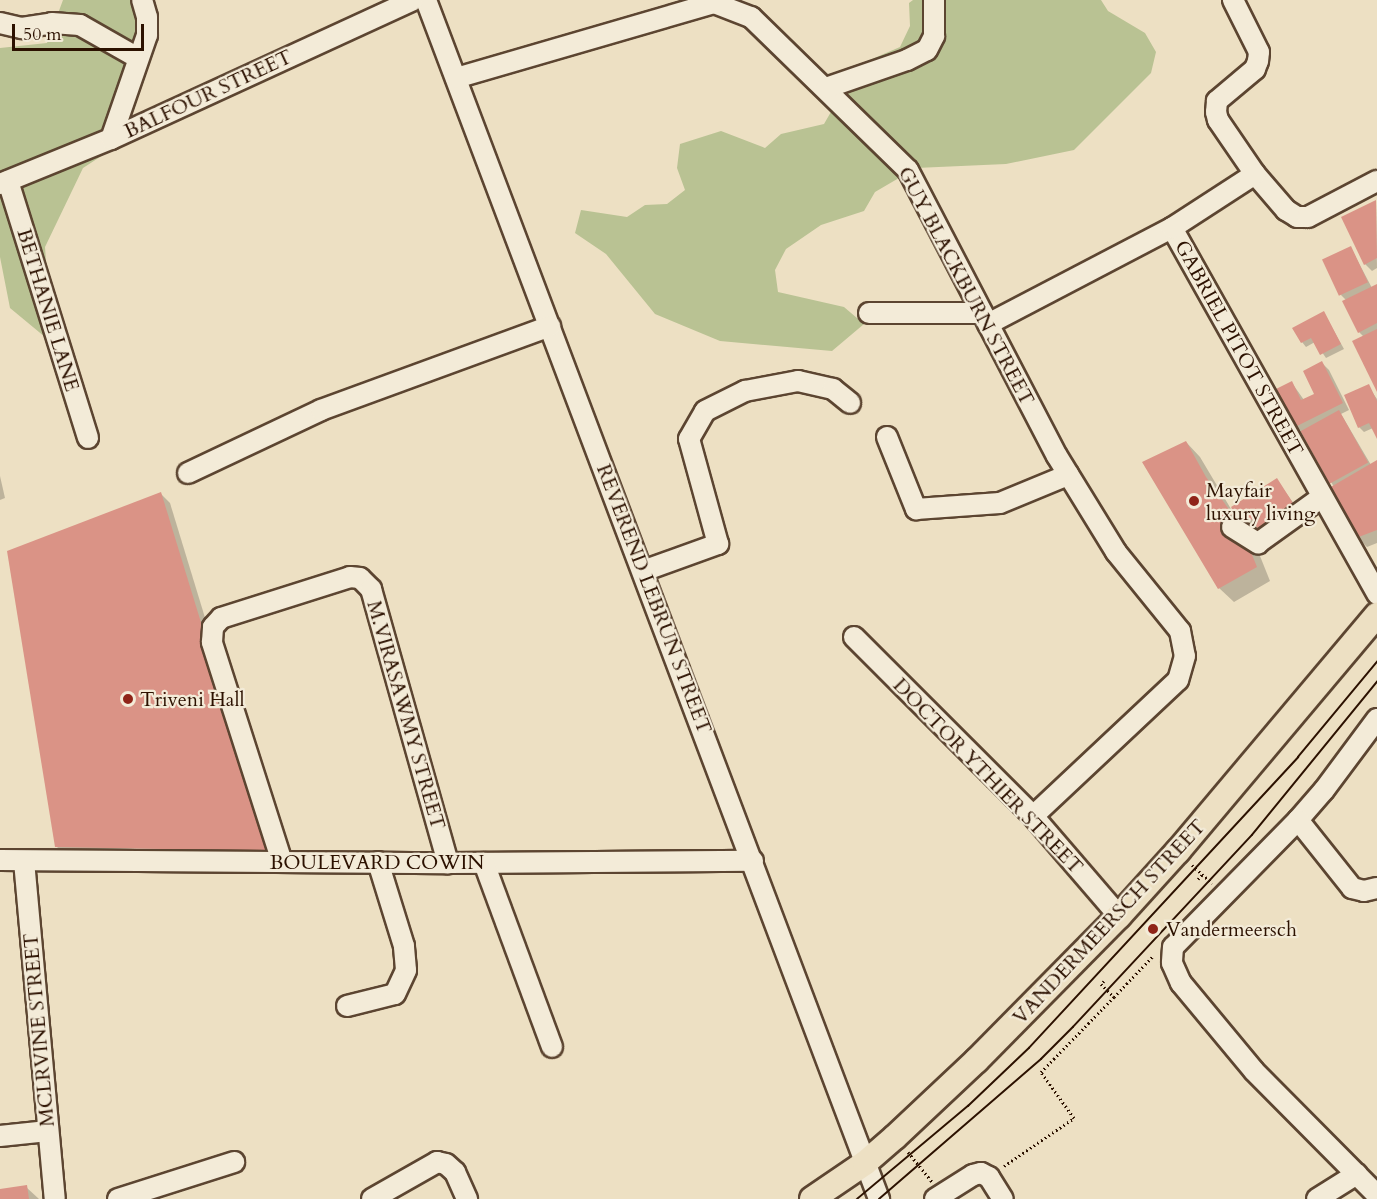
<!DOCTYPE html>
<html>
<head>
<meta charset="utf-8">
<style>
	body { margin:0 }
	#map { position:relative; width:1377px; height:1199px; overflow:hidden; background:#ede0c3; font-family:Cardo,serif }
	div>[style] { position:absolute }
	[style*='--x'] { left:calc(var(--x)*1px); top:calc(var(--y)*1px); width:calc(var(--w)*1px); rotate:calc(var(--a)*1deg) }
	.green>* { inset:0; background:#b9c293 }
	.shadow>* { inset:0; background:#0003 }
	.building>* { inset:0; background:#da9386; transform-origin:0 0 }
	.path>* { height:3px; margin-top:-1.5px; transform-origin:0; background:repeating-linear-gradient(90deg,#2c1100 0 1.5px,transparent 0 4.5px) }
	.roads { filter:drop-shadow(2px 0 #5c4531) drop-shadow(-2px 0 #5c4531) drop-shadow(0 2px #5c4531) drop-shadow(0 -2px #5c4531) }
	.minor>* { height:20px; margin:-10px; padding:0 10px; transform-origin:10px; border-radius:10px; background:#f3ebd8 }
	.major>* { height:24px; margin:-12px; padding:0 12px; transform-origin:12px; border-radius:12px; background:#ede0c3 }
	.tram>* { height:1.5px; margin:-0.75px; padding:0 0.75px; transform-origin:0.75px; border-radius:0.75px; background:#2c1100 }
	.dots>* { width:16px; height:16px; translate:-50% -50%; box-sizing:border-box; border:3px solid #f3ebd8; border-radius:50% }
	span { translate:-50% -50%; white-space:nowrap; text-align:center; line-height:1.15; -webkit-text-stroke:4.5px #f3ebd8; paint-order:stroke }
	.street-label { font-size:20px; color:#2c1100 }
	.poi-label { font-size:20px; color:#2c1100 }
	.left { translate:0 -50%; text-align:left }
	.scale { position:absolute; left:12px; top:24px; width:132px; height:27px; box-sizing:border-box; border:3px solid #2c1100; border-top:0; padding-left:8px; font-size:18px; line-height:21px; white-space:nowrap; color:#2c1100; -webkit-text-stroke:4px #f3ebd8; paint-order:stroke }
</style>
</head>
<body>
<div id="map">
	<div class="green">
		<i style="clip-path:polygon(63px 0,151px 0,152px 57px,127px 100px,120px 144px,83px 168px,45px 247px,50px 316px,45px 337px,10px 308px,0 257px,0 48px,47px 43px)"></i>
		<i style="clip-path:polygon(913px 0,1101px 0,1108px 11px,1145px 33px,1156px 52px,1151px 73px,1074px 150px,1006px 164px,916px 168px,875px 192px,864px 211px,821px 225px,786px 249px,775px 270px,778px 292px,844px 307px,864px 324px,832px 351px,720px 341px,655px 314px,606px 254px,575px 233px,581px 210px,627px 217px,645px 205px,667px 204px,685px 190px,677px 168px,680px 144px,721px 131px,765px 148px,781px 134px,824px 124px,858px 65px,900px 47px,910px 26px,909px 3px)"></i>
	</div>
	<div class="shadow">
		<i style="clip-path:polygon(1376px 202px,1377px 268px,1372px 271px,1365px 264px)"></i>
		<i style="clip-path:polygon(1351px 248px,1372px 288px,1377px 286px,1377px 389px,1364px 337px,1359px 332px,1347px 301px,1341px 295px)"></i>
		<i style="clip-path:polygon(1324px 313px,1344px 349px,1326px 358px,1315px 342px,1306px 347px,1302px 342px)"></i>
		<i style="clip-path:polygon(1322px 363px,1329px 370px,1349px 410px,1341px 414px,1371px 465px,1377px 462px,1377px 543px,1367px 547px,1357px 537px,1334px 487px,1303px 433px,1296px 426px,1292px 383px,1304px 400px,1316px 394px)"></i>
		<i style="clip-path:polygon(1368px 386px,1377px 399px,1377px 435px,1373px 428px,1364px 432px,1359px 427px,1346px 395px)"></i>
		<i style="clip-path:polygon(1186px 442px,1200px 457px,1231px 509px,1277px 480px,1304px 518px,1258px 526px,1250px 531px,1270px 581px,1234px 602px,1219px 588px)"></i>
		<i style="clip-path:polygon(0 476px,5px 498px,0 500px)"></i>
		<i style="clip-path:polygon(161px 494px,170px 503px,279px 860px,66px 856px,56px 846px)"></i>
		<i style="clip-path:polygon(26px 1187px,39px 1199px,0 1199px,0 1190px)"></i>
	</div>
	<div class="building">
		<i style="clip-path:polygon(1376px 200px,1377px 258px,1364px 265px,1341px 217px)"></i>
		<i style="left:1351px;top:246px;width:40px;height:32px;rotate:65deg"></i>
		<i style="clip-path:polygon(1377px 284px,1377px 323px,1358px 333px,1342px 301px)"></i>
		<i style="clip-path:polygon(1324px 311px,1341px 344px,1320px 355px,1311px 338px,1301px 343px,1292px 328px)"></i>
		<i style="clip-path:polygon(1377px 329px,1377px 392px,1352px 341px)"></i>
		<i style="clip-path:polygon(1322px 361px,1343px 403px,1295px 427px,1276px 389px,1292px 381px,1301px 400px,1314px 394px,1303px 371px)"></i>
		<i style="clip-path:polygon(1369px 384px,1377px 401px,1377px 439px,1369px 423px,1358px 428px,1344px 395px)"></i>
		<i style="left:1339px;top:410px;width:60px;height:44px;rotate:61deg"></i>
		<i style="clip-path:polygon(1186px 441px,1206px 477px,1240px 525px,1257px 567px,1218px 589px,1142px 462px)"></i>
		<i style="clip-path:polygon(1377px 460px,1377px 530px,1356px 538px,1329px 488px)"></i>
		<i style="clip-path:polygon(1277px 478px,1298px 511px,1261px 534px,1252px 519px,1242px 525px,1231px 507px)"></i>
		<i style="clip-path:polygon(161px 492px,271px 851px,55px 847px,7px 551px)"></i>
		<i style="clip-path:polygon(27px 1185px,29px 1199px,0 1199px,0 1189px)"></i>
	</div>
	<div class="path">
		<i style="--x:1192;--y:865;--w:27;--a:42"></i>
		<i style="--x:1198;--y:879;--w:7;--a:-45"></i>
		<i style="--x:1104;--y:981;--w:4;--a:135"></i>
		<i style="--x:1101;--y:984;--w:18;--a:45"></i>
		<i style="--x:1114;--y:997;--w:58;--a:-46.4"></i>
		<i style="--x:908;--y:1152;--w:38;--a:51"></i>
		<i style="--x:1004;--y:1166;--w:85;--a:-34.4"></i>
		<i style="--x:1074;--y:1118;--w:57;--a:-125.7"></i>
		<i style="--x:1041;--y:1072;--w:105;--a:-45.8"></i>
	</div>
	<div class="roads">
		<div class="minor">
			<i style="--x:426;--y:0;--w:1282;--a:69.3"></i>
			<i style="--x:1233;--y:0;--w:58;--a:63.4"></i>
			<i style="--x:1259;--y:52;--w:9;--a:96"></i>
			<i style="--x:1258;--y:61;--w:9;--a:111"></i>
			<i style="--x:1255;--y:69;--w:50;--a:139.9"></i>
			<i style="--x:1217;--y:101;--w:11;--a:95"></i>
			<i style="--x:1216;--y:112;--w:8;--a:76"></i>
			<i style="--x:1218;--y:120;--w:65;--a:55.6"></i>
			<i style="--x:1255;--y:174;--w:48;--a:49.3"></i>
			<i style="--x:1286;--y:210;--w:13;--a:32"></i>
			<i style="--x:1297;--y:217;--w:11;--a:0"></i>
			<i style="--x:1308;--y:217;--w:78;--a:-27.6"></i>
			<i style="--x:0;--y:23;--w:23;--a:13"></i>
			<i style="--x:22;--y:28;--w:30;--a:-9"></i>
			<i style="--x:52;--y:23;--w:28;--a:4"></i>
			<i style="--x:80;--y:25;--w:67;--a:29.6"></i>
			<i style="--x:456;--y:78;--w:269;--a:-16.2"></i>
			<i style="--x:714;--y:3;--w:40;--a:21"></i>
			<i style="--x:751;--y:17;--w:219;--a:44.3"></i>
			<i style="--x:908;--y:170;--w:322;--a:62.5"></i>
			<i style="--x:1057;--y:456;--w:113;--a:58.4"></i>
			<i style="--x:1116;--y:552;--w:102;--a:51"></i>
			<i style="--x:1180;--y:631;--w:25;--a:79"></i>
			<i style="--x:1185;--y:656;--w:25;--a:106"></i>
			<i style="--x:1178;--y:680;--w:199;--a:136.8"></i>
			<i style="--x:826;--y:88;--w:86;--a:-19.1"></i>
			<i style="--x:907;--y:60;--w:22;--a:-27"></i>
			<i style="--x:927;--y:50;--w:16;--a:-63"></i>
			<i style="--x:934;--y:36;--w:36;--a:-90"></i>
			<i style="--x:111;--y:139;--w:110;--a:-70.9"></i>
			<i style="--x:147;--y:35;--w:18;--a:-90"></i>
			<i style="--x:147;--y:17;--w:18;--a:-106"></i>
			<i style="--x:8;--y:181;--w:269;--a:72.7"></i>
			<i style="--x:0;--y:184;--w:120;--a:-22.1"></i>
			<i style="--x:111;--y:139;--w:332;--a:-24.7"></i>
			<i style="--x:1172;--y:228;--w:420;--a:60.7"></i>
			<i style="--x:869;--y:313;--w:113;--a:0"></i>
			<i style="--x:988;--y:324;--w:208;--a:-27.6"></i>
			<i style="--x:1172;--y:228;--w:99;--a:-33"></i>
			<i style="--x:887;--y:437;--w:78;--a:68.1"></i>
			<i style="--x:916;--y:509;--w:84;--a:-4.1"></i>
			<i style="--x:1000;--y:503;--w:74;--a:-22.4"></i>
			<i style="--x:188;--y:473;--w:147;--a:-25.3"></i>
			<i style="--x:321;--y:410;--w:244;--a:-20.1"></i>
			<i style="--x:1232;--y:527;--w:31;--a:32"></i>
			<i style="--x:1258;--y:543;--w:79;--a:-35.7"></i>
			<i style="--x:643;--y:571;--w:80;--a:-19.8"></i>
			<i style="--x:718;--y:544;--w:109;--a:-105.4"></i>
			<i style="--x:689;--y:439;--w:32;--a:-60"></i>
			<i style="--x:705;--y:411;--w:45;--a:-26.6"></i>
			<i style="--x:745;--y:391;--w:54;--a:-10.7"></i>
			<i style="--x:798;--y:381;--w:36;--a:13"></i>
			<i style="--x:833;--y:389;--w:22;--a:39"></i>
			<i style="--x:854;--y:637;--w:253;--a:45"></i>
			<i style="--x:1033;--y:816;--w:132;--a:49.3"></i>
			<i style="--x:1377;--y:719;--w:89;--a:126.7"></i>
			<i style="--x:1324;--y:790;--w:40;--a:131"></i>
			<i style="--x:1298;--y:820;--w:178;--a:134.5"></i>
			<i style="--x:1173;--y:947;--w:16;--a:94"></i>
			<i style="--x:1172;--y:963;--w:22;--a:66"></i>
			<i style="--x:1181;--y:983;--w:114;--a:50.3"></i>
			<i style="--x:1254;--y:1071;--w:175;--a:45.2"></i>
			<i style="--x:1298;--y:820;--w:87;--a:51.5"></i>
			<i style="--x:1352;--y:888;--w:12;--a:14"></i>
			<i style="--x:1364;--y:891;--w:13;--a:-13"></i>
			<i style="--x:0;--y:860;--w:448;--a:0.4"></i>
			<i style="--x:448;--y:863;--w:305;--a:-0.4"></i>
			<i style="--x:24;--y:861;--w:339;--a:84.8"></i>
			<i style="--x:282;--y:862;--w:231;--a:-107.7"></i>
			<i style="--x:212;--y:642;--w:15;--a:-86"></i>
			<i style="--x:213;--y:627;--w:12;--a:-48"></i>
			<i style="--x:221;--y:618;--w:135;--a:-17.6"></i>
			<i style="--x:350;--y:577;--w:10;--a:6"></i>
			<i style="--x:360;--y:578;--w:16;--a:45"></i>
			<i style="--x:371;--y:589;--w:285;--a:74.3"></i>
			<i style="--x:484;--y:863;--w:196;--a:69.7"></i>
			<i style="--x:347;--y:1006;--w:49;--a:-14"></i>
			<i style="--x:395;--y:994;--w:26;--a:-65"></i>
			<i style="--x:406;--y:970;--w:24;--a:-95"></i>
			<i style="--x:404;--y:946;--w:88;--a:-107.2"></i>
			<i style="--x:0;--y:1136;--w:48;--a:-5.9"></i>
			<i style="--x:118;--y:1199;--w:122;--a:-17.7"></i>
			<i style="--x:372;--y:1199;--w:75;--a:-29.6"></i>
			<i style="--x:437;--y:1162;--w:9;--a:13"></i>
			<i style="--x:446;--y:1164;--w:12;--a:42"></i>
			<i style="--x:455;--y:1172;--w:30;--a:66"></i>
			<i style="--x:935;--y:1199;--w:45;--a:-32.3"></i>
			<i style="--x:973;--y:1175;--w:8;--a:-14"></i>
			<i style="--x:981;--y:1173;--w:9;--a:27"></i>
			<i style="--x:989;--y:1177;--w:26;--a:58"></i>
			<i style="--x:1317;--y:1199;--w:47;--a:-32"></i>
		</div>
		<div class="major">
			<i style="--x:812;--y:1199;--w:64;--a:-34.2"></i>
			<i style="--x:865;--y:1163;--w:40;--a:-41"></i>
			<i style="--x:895;--y:1137;--w:112;--a:-43.2"></i>
			<i style="--x:977;--y:1060;--w:202;--a:-45.4"></i>
			<i style="--x:1119;--y:916;--w:88;--a:-47.8"></i>
			<i style="--x:1178;--y:851;--w:309;--a:-49.9"></i>
		</div>
	</div>
	<div class="tram">
		<i style="--x:857;--y:1199;--w:145;--a:-40"></i>
		<i style="--x:968;--y:1106;--w:84;--a:-43.6"></i>
		<i style="--x:1029;--y:1048;--w:396;--a:-47.2"></i>
		<i style="--x:1298;--y:757;--w:124;--a:-50.3"></i>
		<i style="--x:879;--y:1199;--w:214;--a:-40.8"></i>
		<i style="--x:1041;--y:1059;--w:45;--a:-45"></i>
		<i style="--x:1073;--y:1027;--w:262;--a:-47"></i>
		<i style="--x:1252;--y:835;--w:198;--a:-50.8"></i>
	</div>
	<div class="dots">
		<i style="left:1194px;top:501px;background:#8f2418"></i>
		<i style="left:128px;top:699px;background:#8f2418"></i>
		<i style="left:1153px;top:929px;background:#8f2418"></i>
	</div>
	<div class="street-label">
		<span style="left:208px;top:94px;rotate:-25deg">BALFOUR STREET</span>
		<span style="left:966px;top:286px;rotate:62deg">GUY BLACKBURN STREET</span>
		<span style="left:48px;top:310px;rotate:73deg">BETHANIE LANE</span>
		<span style="left:1239px;top:348px;rotate:61deg">GABRIEL PITOT STREET</span>
		<span style="left:654px;top:599px;rotate:69deg">REVEREND LEBRUN STREET</span>
		<span style="left:406px;top:715px;rotate:74deg">M.VIRASAWMY STREET</span>
		<span style="left:988px;top:776px;rotate:46deg">DOCTOR YTHIER STREET</span>
		<span style="left:377px;top:862px">BOULEVARD COWIN</span>
		<span style="left:1109px;top:922px;rotate:-47deg">VANDERMEERSCH STREET</span>
		<span style="left:39px;top:1030px;rotate:-95deg">MCLRVINE STREET</span>
	</div>
	<div class="poi-label">
		<span class="left" style="left:1206px;top:502px">Mayfair<br>luxury living</span>
		<span class="left" style="left:140px;top:699px">Triveni Hall</span>
		<span class="left" style="left:1166px;top:929px">Vandermeersch</span>
	</div>
	<div class="scale">50 m</div>
</div>
</body>
</html>
